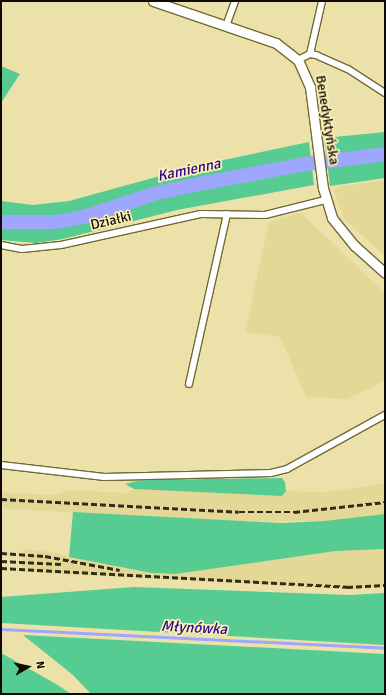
<!DOCTYPE html>
<html>
<head>
<meta charset="utf-8">
<style>
	body { margin:0 }
	#map { position:relative; width:386px; height:695px; overflow:hidden; background:#ece2a9; font-family:Signika,sans-serif }
	div>[style] { position:absolute }
	[style*='--x'] { left:calc(var(--x)*1px); top:calc(var(--y)*1px); width:calc(var(--w)*1px); rotate:calc(var(--a)*1deg) }
	.built>* { inset:0; background:#e4d897 }
	.green>* { inset:0; background:#57cc92 }
	.stream>* { height:2.5px; margin:-1.25px; padding:0 1.25px; transform-origin:1.25px; border-radius:1.25px; background:#9ea6fe }
	.river>* { height:14px; margin:-7px; padding:0 7px; transform-origin:7px; border-radius:7px; background:#9ea6fe }
	.roads { filter:drop-shadow(1px 0 #736934) drop-shadow(-1px 0 #736934) drop-shadow(0 1px #736934) drop-shadow(0 -1px #736934) }
	.street>* { height:6px; margin:-3px; padding:0 3px; transform-origin:3px; border-radius:3px; background:#fff }
	.secondary>* { height:9px; margin:-4.5px; padding:0 4.5px; transform-origin:4.5px; border-radius:4.5px; background:#fff }
	.rail>* { height:2.5px; margin-top:-1.25px; transform-origin:0; background:repeating-linear-gradient(90deg,#322d1b 0 6px,transparent 0 9px) }
	span { translate:-50% -50%; white-space:nowrap; text-align:center; line-height:1.15; -webkit-text-stroke:3.5px #faefb6; paint-order:stroke }
	.street-label { font-size:14px; color:#0f0b00 }
	.water-label { font-size:15px; color:#2a078d; font-style:italic }
	.frame { position:absolute; inset:0; border:2px solid #0f0b00; pointer-events:none }
	.north { position:absolute; left:8px; top:647px; width:40px; height:40px; -webkit-text-stroke:3px #faefb6; paint-order:stroke; rotate:81deg; font-size:11px; font-weight:700; line-height:16px; text-align:center; color:#0f0b00 }
	.north::after { content:''; display:block; margin:auto; width:14px; height:18px; background:#0f0b00; clip-path:polygon(50% 0,100% 100%,50% 72%,0 100%) }
</style>
</head>
<body>
<div id="map">
	<div class="built">
		<i style="clip-path:polygon(385px 180px,385px 256px,344px 219px,334px 190px,341px 186px)"></i>
		<i style="clip-path:polygon(301px 213px,385px 293px,385px 381px,347px 399px,306px 397px,280px 337px,245px 332px,269px 222px)"></i>
		<i style="clip-path:polygon(385px 483px,385px 514px,324px 521px,199px 521px,1px 508px,1px 492px,53px 495px,69px 490px,125px 493px,134px 489px,282px 496px,286px 491px,327px 492px)"></i>
		<i style="clip-path:polygon(23px 549px,50px 552px,164px 575px,336px 551px,385px 549px,385px 587px,355px 589px,22px 572px)"></i>
	</div>
	<div class="green">
		<i style="clip-path:polygon(1px 66px,20px 74px,1px 103px)"></i>
		<i style="clip-path:polygon(385px 132px,385px 178px,330px 186px,324px 138px)"></i>
		<i style="clip-path:polygon(309px 142px,314px 185px,177px 210px,63px 239px,36px 243px,1px 240px,1px 201px,33px 205px,69px 201px,200px 165px)"></i>
		<i style="clip-path:polygon(282px 478px,285px 482px,286px 491px,282px 496px,134px 489px,125px 484px,141px 480px)"></i>
		<i style="clip-path:polygon(73px 512px,281px 523px,324px 521px,385px 514px,385px 549px,336px 551px,175px 574px,152px 573px,69px 557px)"></i>
		<i style="clip-path:polygon(134px 587px,349px 595px,385px 593px,385px 645px,1px 623px,1px 597px)"></i>
		<i style="clip-path:polygon(23px 635px,385px 654px,385px 694px,91px 694px,73px 675px)"></i>
		<i style="clip-path:polygon(1px 653px,56px 684px,71px 694px,1px 694px)"></i>
	</div>
	<div class="stream">
		<i style="--x:1;--y:629;--w:384;--a:2.8"></i>
	</div>
	<div class="river">
		<i style="--x:1;--y:222;--w:56;--a:0"></i>
		<i style="--x:57;--y:222;--w:31;--a:-11"></i>
		<i style="--x:87;--y:216;--w:74;--a:-18.2"></i>
		<i style="--x:157;--y:193;--w:43;--a:-12.1"></i>
		<i style="--x:199;--y:184;--w:109;--a:-10.6"></i>
		<i style="--x:306;--y:164;--w:80;--a:-7.2"></i>
	</div>
	<div class="roads">
		<div class="street">
			<i style="--x:226;--y:26;--w:27;--a:-70"></i>
			<i style="--x:310;--y:54;--w:54;--a:-77.2"></i>
			<i style="--x:298;--y:60;--w:13;--a:-27"></i>
			<i style="--x:310;--y:54;--w:6;--a:9"></i>
			<i style="--x:316;--y:55;--w:35;--a:24"></i>
			<i style="--x:348;--y:69;--w:44;--a:33"></i>
			<i style="--x:1;--y:245;--w:21;--a:11"></i>
			<i style="--x:22;--y:249;--w:39;--a:-6"></i>
			<i style="--x:61;--y:245;--w:143;--a:-12.5"></i>
			<i style="--x:201;--y:214;--w:64;--a:0.9"></i>
			<i style="--x:265;--y:215;--w:62;--a:-14"></i>
			<i style="--x:189;--y:384;--w:174;--a:-77.4"></i>
			<i style="--x:1;--y:465;--w:104;--a:6.6"></i>
			<i style="--x:104;--y:477;--w:167;--a:-1.4"></i>
			<i style="--x:271;--y:473;--w:16;--a:-14"></i>
			<i style="--x:287;--y:469;--w:112;--a:-28.9"></i>
		</div>
		<div class="secondary">
			<i style="--x:153;--y:1;--w:130;--a:18.9"></i>
			<i style="--x:276;--y:43;--w:28;--a:38"></i>
			<i style="--x:298;--y:60;--w:30;--a:66"></i>
			<i style="--x:310;--y:87;--w:102;--a:82.7"></i>
			<i style="--x:323;--y:188;--w:31;--a:73"></i>
			<i style="--x:332;--y:218;--w:36;--a:51"></i>
			<i style="--x:355;--y:246;--w:40;--a:42"></i>
		</div>
	</div>
	<div class="rail">
		<i style="--x:1;--y:499;--w:238;--a:3.1"></i>
		<i style="--x:239;--y:512;--w:55;--a:0"></i>
		<i style="--x:294;--y:512;--w:92;--a:-6.3"></i>
		<i style="--x:1;--y:553;--w:44;--a:3.9"></i>
		<i style="--x:45;--y:556;--w:76;--a:10.6"></i>
		<i style="--x:1;--y:561;--w:60;--a:2.9"></i>
		<i style="--x:1;--y:568;--w:347;--a:3.1"></i>
		<i style="--x:347;--y:587;--w:38;--a:-3"></i>
	</div>
	<div class="street-label">
		<span style="left:327px;top:120px;rotate:81deg">Benedyktyńska</span>
		<span style="left:111px;top:221px;rotate:-13deg">Działki</span>
	</div>
	<div class="water-label">
		<span style="left:189px;top:170px;rotate:-12deg">Kamienna</span>
		<span style="left:194px;top:628px;rotate:3deg">Młynówka</span>
	</div>
	<div class="frame"></div>
	<div class="north">N</div>
</div>
</body>
</html>
